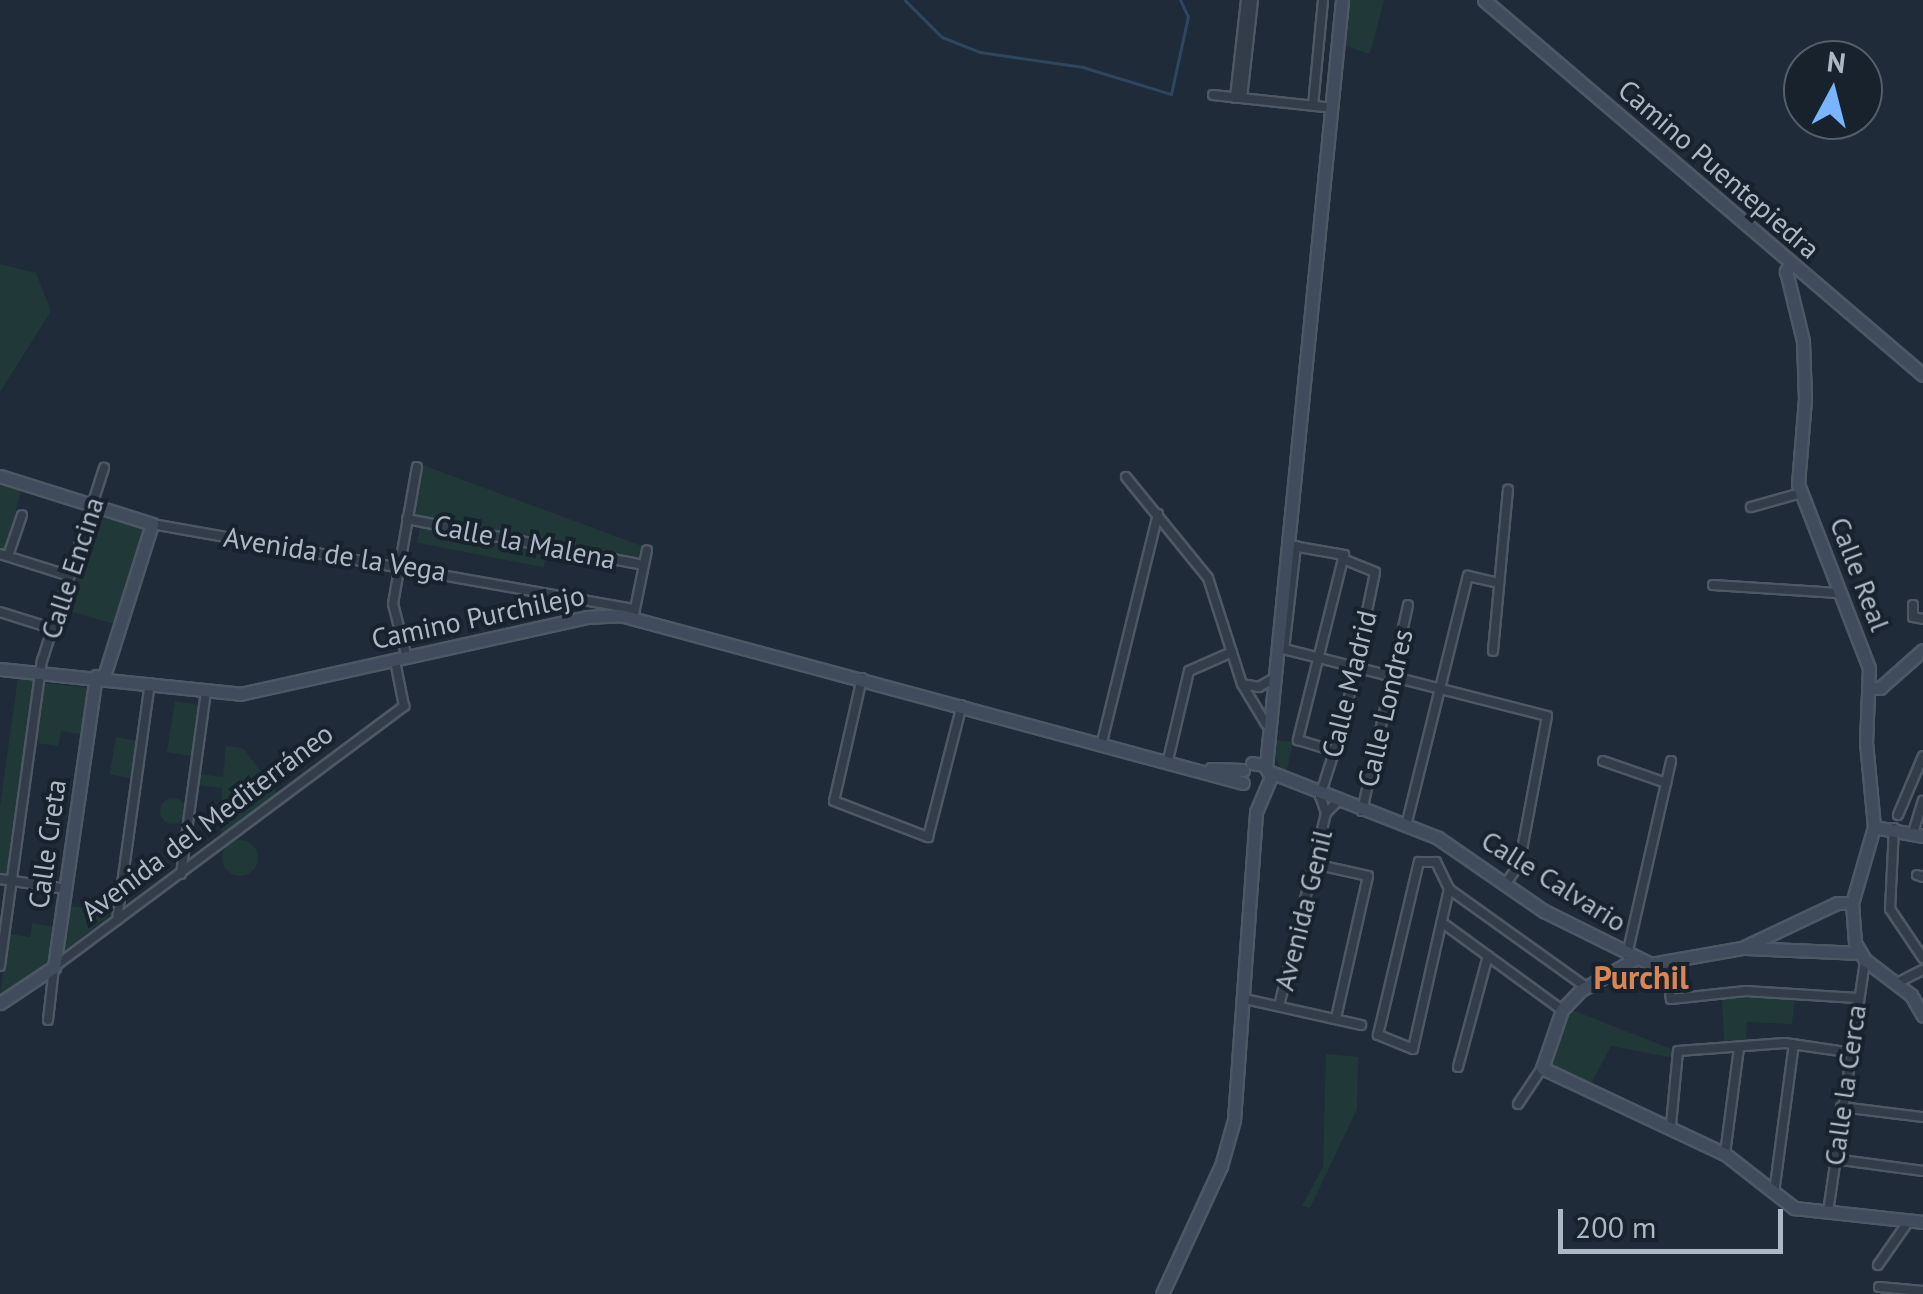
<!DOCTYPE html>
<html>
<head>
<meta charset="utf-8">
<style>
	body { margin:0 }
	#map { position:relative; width:1923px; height:1294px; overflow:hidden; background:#1f2b38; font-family:"PT Sans",sans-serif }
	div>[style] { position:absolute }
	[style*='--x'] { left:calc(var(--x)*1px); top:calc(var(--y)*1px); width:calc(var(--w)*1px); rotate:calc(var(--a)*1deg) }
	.green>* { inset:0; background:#213839; transform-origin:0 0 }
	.round { border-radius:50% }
	.stream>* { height:2.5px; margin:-1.25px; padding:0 1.25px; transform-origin:1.25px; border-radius:1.25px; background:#2f465f }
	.roads { filter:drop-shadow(2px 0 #4d5864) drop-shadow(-2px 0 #4d5864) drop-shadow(0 2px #4d5864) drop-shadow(0 -2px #4d5864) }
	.street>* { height:8px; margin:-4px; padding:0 4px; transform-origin:4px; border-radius:4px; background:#323d49 }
	.secondary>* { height:11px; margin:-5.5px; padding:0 5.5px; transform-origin:5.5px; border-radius:5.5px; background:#404c5c }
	span { translate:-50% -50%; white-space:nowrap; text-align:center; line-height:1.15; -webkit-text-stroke:8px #18222d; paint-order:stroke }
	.street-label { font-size:28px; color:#acb8c6 }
	.quarter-label { font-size:32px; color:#d98654; font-weight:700 }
	.north { position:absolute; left:1783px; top:40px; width:100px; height:100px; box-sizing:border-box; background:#18222d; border:2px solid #535e6a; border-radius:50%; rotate:7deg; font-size:28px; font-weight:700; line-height:40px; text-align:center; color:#acb8c6 }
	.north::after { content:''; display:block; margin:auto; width:35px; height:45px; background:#79b4fe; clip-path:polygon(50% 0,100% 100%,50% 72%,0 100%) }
	.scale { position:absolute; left:1558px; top:1209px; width:225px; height:45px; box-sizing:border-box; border:5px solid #acb8c6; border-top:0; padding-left:12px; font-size:30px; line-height:35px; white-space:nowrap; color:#acb8c6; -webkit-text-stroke:8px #18222d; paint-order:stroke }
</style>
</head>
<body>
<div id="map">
	<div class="green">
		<i style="clip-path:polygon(1348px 0,1384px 0,1370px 54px,1343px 45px)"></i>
		<i style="clip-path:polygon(0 264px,36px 273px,51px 311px,0 392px)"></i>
		<i style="clip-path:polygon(420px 464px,645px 547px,642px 561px,412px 515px)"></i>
		<i style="clip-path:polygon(0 485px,21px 491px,5px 549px,0 548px)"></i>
		<i style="left:94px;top:512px;width:53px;height:102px;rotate:16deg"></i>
		<i style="left:420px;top:527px;width:129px;height:16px;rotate:11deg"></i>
		<i style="clip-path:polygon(18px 676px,38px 677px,8px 875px,0 874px,0 807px)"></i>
		<i style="clip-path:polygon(45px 683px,89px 688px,82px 734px,61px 731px,58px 746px,37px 743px)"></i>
		<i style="left:175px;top:701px;width:25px;height:52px;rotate:9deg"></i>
		<i style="left:116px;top:737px;width:23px;height:38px;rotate:10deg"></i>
		<i style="clip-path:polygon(1276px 740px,1293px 742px,1286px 775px,1274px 757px)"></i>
		<i style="clip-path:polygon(226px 746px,243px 748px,277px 793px,221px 835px,222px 788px,198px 785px,200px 774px,223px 777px)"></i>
		<i class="round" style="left:160px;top:798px;width:26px;height:26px"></i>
		<i class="round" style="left:222px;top:840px;width:36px;height:36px"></i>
		<i style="clip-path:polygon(69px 906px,114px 912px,62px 952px)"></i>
		<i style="clip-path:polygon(32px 923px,54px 927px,49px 963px,0 995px,9px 934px,30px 937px)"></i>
		<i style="clip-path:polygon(1795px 996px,1792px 1024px,1747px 1022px,1746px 1040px,1724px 1041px,1722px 999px)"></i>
		<i style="clip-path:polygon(1567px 1008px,1674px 1050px,1674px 1058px,1611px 1046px,1592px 1082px,1548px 1066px)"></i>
		<i style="clip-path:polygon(1326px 1054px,1358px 1057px,1357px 1109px,1310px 1208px,1302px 1206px,1323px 1167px)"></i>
	</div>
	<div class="stream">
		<i style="--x:905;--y:0;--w:52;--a:45"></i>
		<i style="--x:942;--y:37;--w:41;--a:21.5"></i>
		<i style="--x:980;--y:52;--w:104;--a:8.3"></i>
		<i style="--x:1083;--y:67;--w:92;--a:17.1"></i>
		<i style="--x:1171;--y:94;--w:79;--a:-77.6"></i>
		<i style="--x:1188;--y:17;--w:19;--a:-115"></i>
	</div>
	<div class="roads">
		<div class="street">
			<i style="--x:1213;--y:95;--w:112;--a:6.2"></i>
			<i style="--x:1235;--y:98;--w:99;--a:-83.6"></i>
			<i style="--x:1242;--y:98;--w:99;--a:-83.6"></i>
			<i style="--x:1313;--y:106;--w:106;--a:-84.6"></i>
			<i style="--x:1126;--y:477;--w:130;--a:50.9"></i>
			<i style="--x:1208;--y:578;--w:111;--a:72.2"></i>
			<i style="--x:1242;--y:684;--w:47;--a:59"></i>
			<i style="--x:1751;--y:507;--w:52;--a:-15.6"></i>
			<i style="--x:407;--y:519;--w:241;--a:11"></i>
			<i style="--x:152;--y:524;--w:490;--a:10"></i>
			<i style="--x:1293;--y:546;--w:52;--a:10"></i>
			<i style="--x:1344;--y:555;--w:191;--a:104"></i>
			<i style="--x:1298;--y:740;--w:39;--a:17"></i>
			<i style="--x:1296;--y:546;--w:104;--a:96.6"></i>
			<i style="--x:1284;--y:649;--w:271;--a:14.3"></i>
			<i style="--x:1547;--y:716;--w:152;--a:100.6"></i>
			<i style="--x:1519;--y:865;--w:24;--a:126"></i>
			<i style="--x:0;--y:554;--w:73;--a:17.4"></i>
			<i style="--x:8;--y:556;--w:43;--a:-71.1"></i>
			<i style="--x:1713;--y:585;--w:125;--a:3.7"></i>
			<i style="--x:1913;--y:605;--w:12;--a:90"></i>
			<i style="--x:1913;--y:617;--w:10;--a:11"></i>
			<i style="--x:0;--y:612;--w:57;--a:17.5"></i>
			<i style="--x:634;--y:614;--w:65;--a:-78.5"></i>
			<i style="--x:1493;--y:651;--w:162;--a:-84.7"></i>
			<i style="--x:407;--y:658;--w:56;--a:-104.5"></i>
			<i style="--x:393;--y:604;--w:139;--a:-80.1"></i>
			<i style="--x:862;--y:678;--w:126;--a:102.8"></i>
			<i style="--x:834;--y:801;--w:101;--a:21"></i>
			<i style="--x:928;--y:837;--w:136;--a:-75.6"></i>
			<i style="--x:1242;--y:684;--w:17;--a:10"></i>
			<i style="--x:1259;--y:687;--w:14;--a:-30"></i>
			<i style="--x:1102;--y:742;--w:235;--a:-76.2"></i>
			<i style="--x:1168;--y:760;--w:91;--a:-76.7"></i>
			<i style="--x:1189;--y:671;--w:47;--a:-23.8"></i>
			<i style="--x:1603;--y:761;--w:67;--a:19.2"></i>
			<i style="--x:1362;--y:811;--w:211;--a:-77.4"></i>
			<i style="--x:1326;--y:813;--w:18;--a:-109"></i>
			<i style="--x:1320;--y:796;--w:79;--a:-72.3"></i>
			<i style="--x:1344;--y:721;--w:152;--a:-78.2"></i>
			<i style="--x:1375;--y:572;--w:35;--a:-158"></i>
			<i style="--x:1898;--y:815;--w:64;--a:-67"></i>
			<i style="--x:1406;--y:826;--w:258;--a:-76.1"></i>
			<i style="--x:1468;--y:576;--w:32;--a:13"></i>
			<i style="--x:1894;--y:828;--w:81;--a:92.8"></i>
			<i style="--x:1890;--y:909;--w:59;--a:56"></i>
			<i style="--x:1913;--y:833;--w:34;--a:-73"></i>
			<i style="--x:1419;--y:862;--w:17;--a:0"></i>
			<i style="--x:1436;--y:862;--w:30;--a:64"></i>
			<i style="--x:1449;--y:889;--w:164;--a:102.7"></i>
			<i style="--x:1413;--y:1049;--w:38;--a:-158"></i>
			<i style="--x:1378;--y:1035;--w:178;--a:-76.7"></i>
			<i style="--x:1314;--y:864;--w:55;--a:12.5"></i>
			<i style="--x:1368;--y:876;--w:146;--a:102.7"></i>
			<i style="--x:181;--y:874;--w:185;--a:-82.2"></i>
			<i style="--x:1917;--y:875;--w:6;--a:18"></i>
			<i style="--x:0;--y:879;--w:67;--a:8.6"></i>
			<i style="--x:1449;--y:889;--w:168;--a:35.6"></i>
			<i style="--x:117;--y:920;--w:239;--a:-82.1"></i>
			<i style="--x:1444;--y:924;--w:146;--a:36.1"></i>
			<i style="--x:1627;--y:955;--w:199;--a:-77.2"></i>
			<i style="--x:1667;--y:963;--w:36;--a:84"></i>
			<i style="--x:1671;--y:999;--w:75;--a:-6.1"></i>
			<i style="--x:1746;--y:991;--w:111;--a:3.6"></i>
			<i style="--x:0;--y:966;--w:308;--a:-82.2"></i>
			<i style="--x:42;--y:661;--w:203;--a:-72.2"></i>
			<i style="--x:1897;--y:983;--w:29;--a:-27"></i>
			<i style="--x:1245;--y:999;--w:119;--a:12.6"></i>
			<i style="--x:1279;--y:1006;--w:199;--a:-76.3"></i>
			<i style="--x:1326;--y:813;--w:16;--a:-45"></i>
			<i style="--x:48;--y:1020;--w:53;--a:-83.5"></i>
			<i style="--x:54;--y:967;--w:437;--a:-36.7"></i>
			<i style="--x:404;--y:706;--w:46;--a:-101.3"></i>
			<i style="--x:1458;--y:1067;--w:115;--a:-74.9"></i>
			<i style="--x:1518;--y:1104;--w:43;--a:-56.3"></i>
			<i style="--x:1841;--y:1107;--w:83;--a:7"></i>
			<i style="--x:1671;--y:1125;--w:74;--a:-84.6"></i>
			<i style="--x:1678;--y:1051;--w:107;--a:-4.3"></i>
			<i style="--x:1785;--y:1043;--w:63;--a:8.3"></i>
			<i style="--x:1725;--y:1154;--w:108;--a:-82.5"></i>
			<i style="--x:1834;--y:1159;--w:90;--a:7.7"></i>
			<i style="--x:1774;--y:1193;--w:150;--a:-82.4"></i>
			<i style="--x:1828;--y:1212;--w:255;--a:-81.6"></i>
			<i style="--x:1878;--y:1265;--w:52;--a:-55.1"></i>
			<i style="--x:1879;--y:1287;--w:44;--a:5.2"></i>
		</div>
		<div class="secondary">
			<i style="--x:1484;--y:0;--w:577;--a:40.5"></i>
			<i style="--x:1791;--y:264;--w:9;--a:126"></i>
			<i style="--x:1786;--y:271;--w:72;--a:76.3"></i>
			<i style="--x:1803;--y:341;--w:58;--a:88"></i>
			<i style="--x:1805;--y:399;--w:85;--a:94.7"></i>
			<i style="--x:1798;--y:484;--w:197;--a:68.9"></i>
			<i style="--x:1869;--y:668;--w:74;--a:92.3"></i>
			<i style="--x:1866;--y:742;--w:85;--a:84.6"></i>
			<i style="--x:1874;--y:827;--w:79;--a:106.1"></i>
			<i style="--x:1852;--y:903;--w:40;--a:85.7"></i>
			<i style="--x:1855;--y:943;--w:20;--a:60"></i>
			<i style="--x:1865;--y:960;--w:58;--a:37.3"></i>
			<i style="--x:1911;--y:995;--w:24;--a:60"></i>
			<i style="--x:0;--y:476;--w:159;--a:17.5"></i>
			<i style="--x:152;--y:524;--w:159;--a:107.5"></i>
			<i style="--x:0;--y:669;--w:241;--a:5.9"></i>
			<i style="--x:240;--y:694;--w:355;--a:-12.5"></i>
			<i style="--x:587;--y:617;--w:33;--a:-3"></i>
			<i style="--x:620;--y:615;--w:645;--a:15.09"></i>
			<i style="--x:1868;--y:688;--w:12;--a:0"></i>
			<i style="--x:1880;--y:688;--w:57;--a:-41.5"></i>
			<i style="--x:1266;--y:766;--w:770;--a:-84.33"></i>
			<i style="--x:1211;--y:769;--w:32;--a:2"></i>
			<i style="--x:1270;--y:772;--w:180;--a:21.4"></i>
			<i style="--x:1438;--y:838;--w:129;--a:34.6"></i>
			<i style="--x:1544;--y:911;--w:119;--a:26.4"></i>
			<i style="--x:1651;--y:964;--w:92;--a:-10"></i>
			<i style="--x:1742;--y:948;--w:105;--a:-25.3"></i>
			<i style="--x:1837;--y:903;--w:15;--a:0"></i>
			<i style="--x:1874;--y:827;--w:50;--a:10.4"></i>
			<i style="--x:1746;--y:948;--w:115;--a:2.5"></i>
			<i style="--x:1635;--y:959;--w:62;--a:150.1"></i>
			<i style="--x:1581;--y:990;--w:28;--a:134"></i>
			<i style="--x:1562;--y:1010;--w:61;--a:109"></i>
			<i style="--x:1542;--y:1068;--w:202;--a:25.2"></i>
			<i style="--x:1725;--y:1154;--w:88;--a:38"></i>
			<i style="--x:1794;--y:1208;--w:130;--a:6.2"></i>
			<i style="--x:0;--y:1003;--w:65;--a:-33.7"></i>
			<i style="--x:54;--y:967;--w:294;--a:-81.8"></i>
			<i style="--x:1162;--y:1294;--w:141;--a:-65.3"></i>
			<i style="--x:1221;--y:1166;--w:48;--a:-74.2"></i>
			<i style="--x:1234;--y:1120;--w:309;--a:-85.9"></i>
			<i style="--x:1256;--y:812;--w:39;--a:-67"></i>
			<i style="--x:1271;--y:776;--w:13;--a:-122"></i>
			<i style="--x:1264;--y:765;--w:12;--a:-171"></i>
		</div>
	</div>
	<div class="street-label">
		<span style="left:1719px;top:169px;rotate:41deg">Camino Puentepiedra</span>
		<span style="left:525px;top:542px;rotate:11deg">Calle la Malena</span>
		<span style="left:335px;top:554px;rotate:9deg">Avenida de la Vega</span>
		<span style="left:72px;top:568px;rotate:-72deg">Calle Encina</span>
		<span style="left:1860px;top:574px;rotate:69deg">Calle Real</span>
		<span style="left:478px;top:617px;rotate:-12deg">Camino Purchilejo</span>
		<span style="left:1349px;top:684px;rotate:-76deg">Calle Madrid</span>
		<span style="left:1385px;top:708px;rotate:-77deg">Calle Londres</span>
		<span style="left:207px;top:822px;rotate:-37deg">Avenida del Mediterráneo</span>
		<span style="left:47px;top:844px;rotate:-82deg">Calle Creta</span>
		<span style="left:1554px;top:881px;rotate:32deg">Calle Calvario</span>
		<span style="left:1303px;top:910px;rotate:-76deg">Avenida Genil</span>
		<span style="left:1845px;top:1085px;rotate:-82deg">Calle la Cerca</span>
	</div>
	<div class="quarter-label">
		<span style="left:1641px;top:977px">Purchil</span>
	</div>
	<div class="north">N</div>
	<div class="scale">200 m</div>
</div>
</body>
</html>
